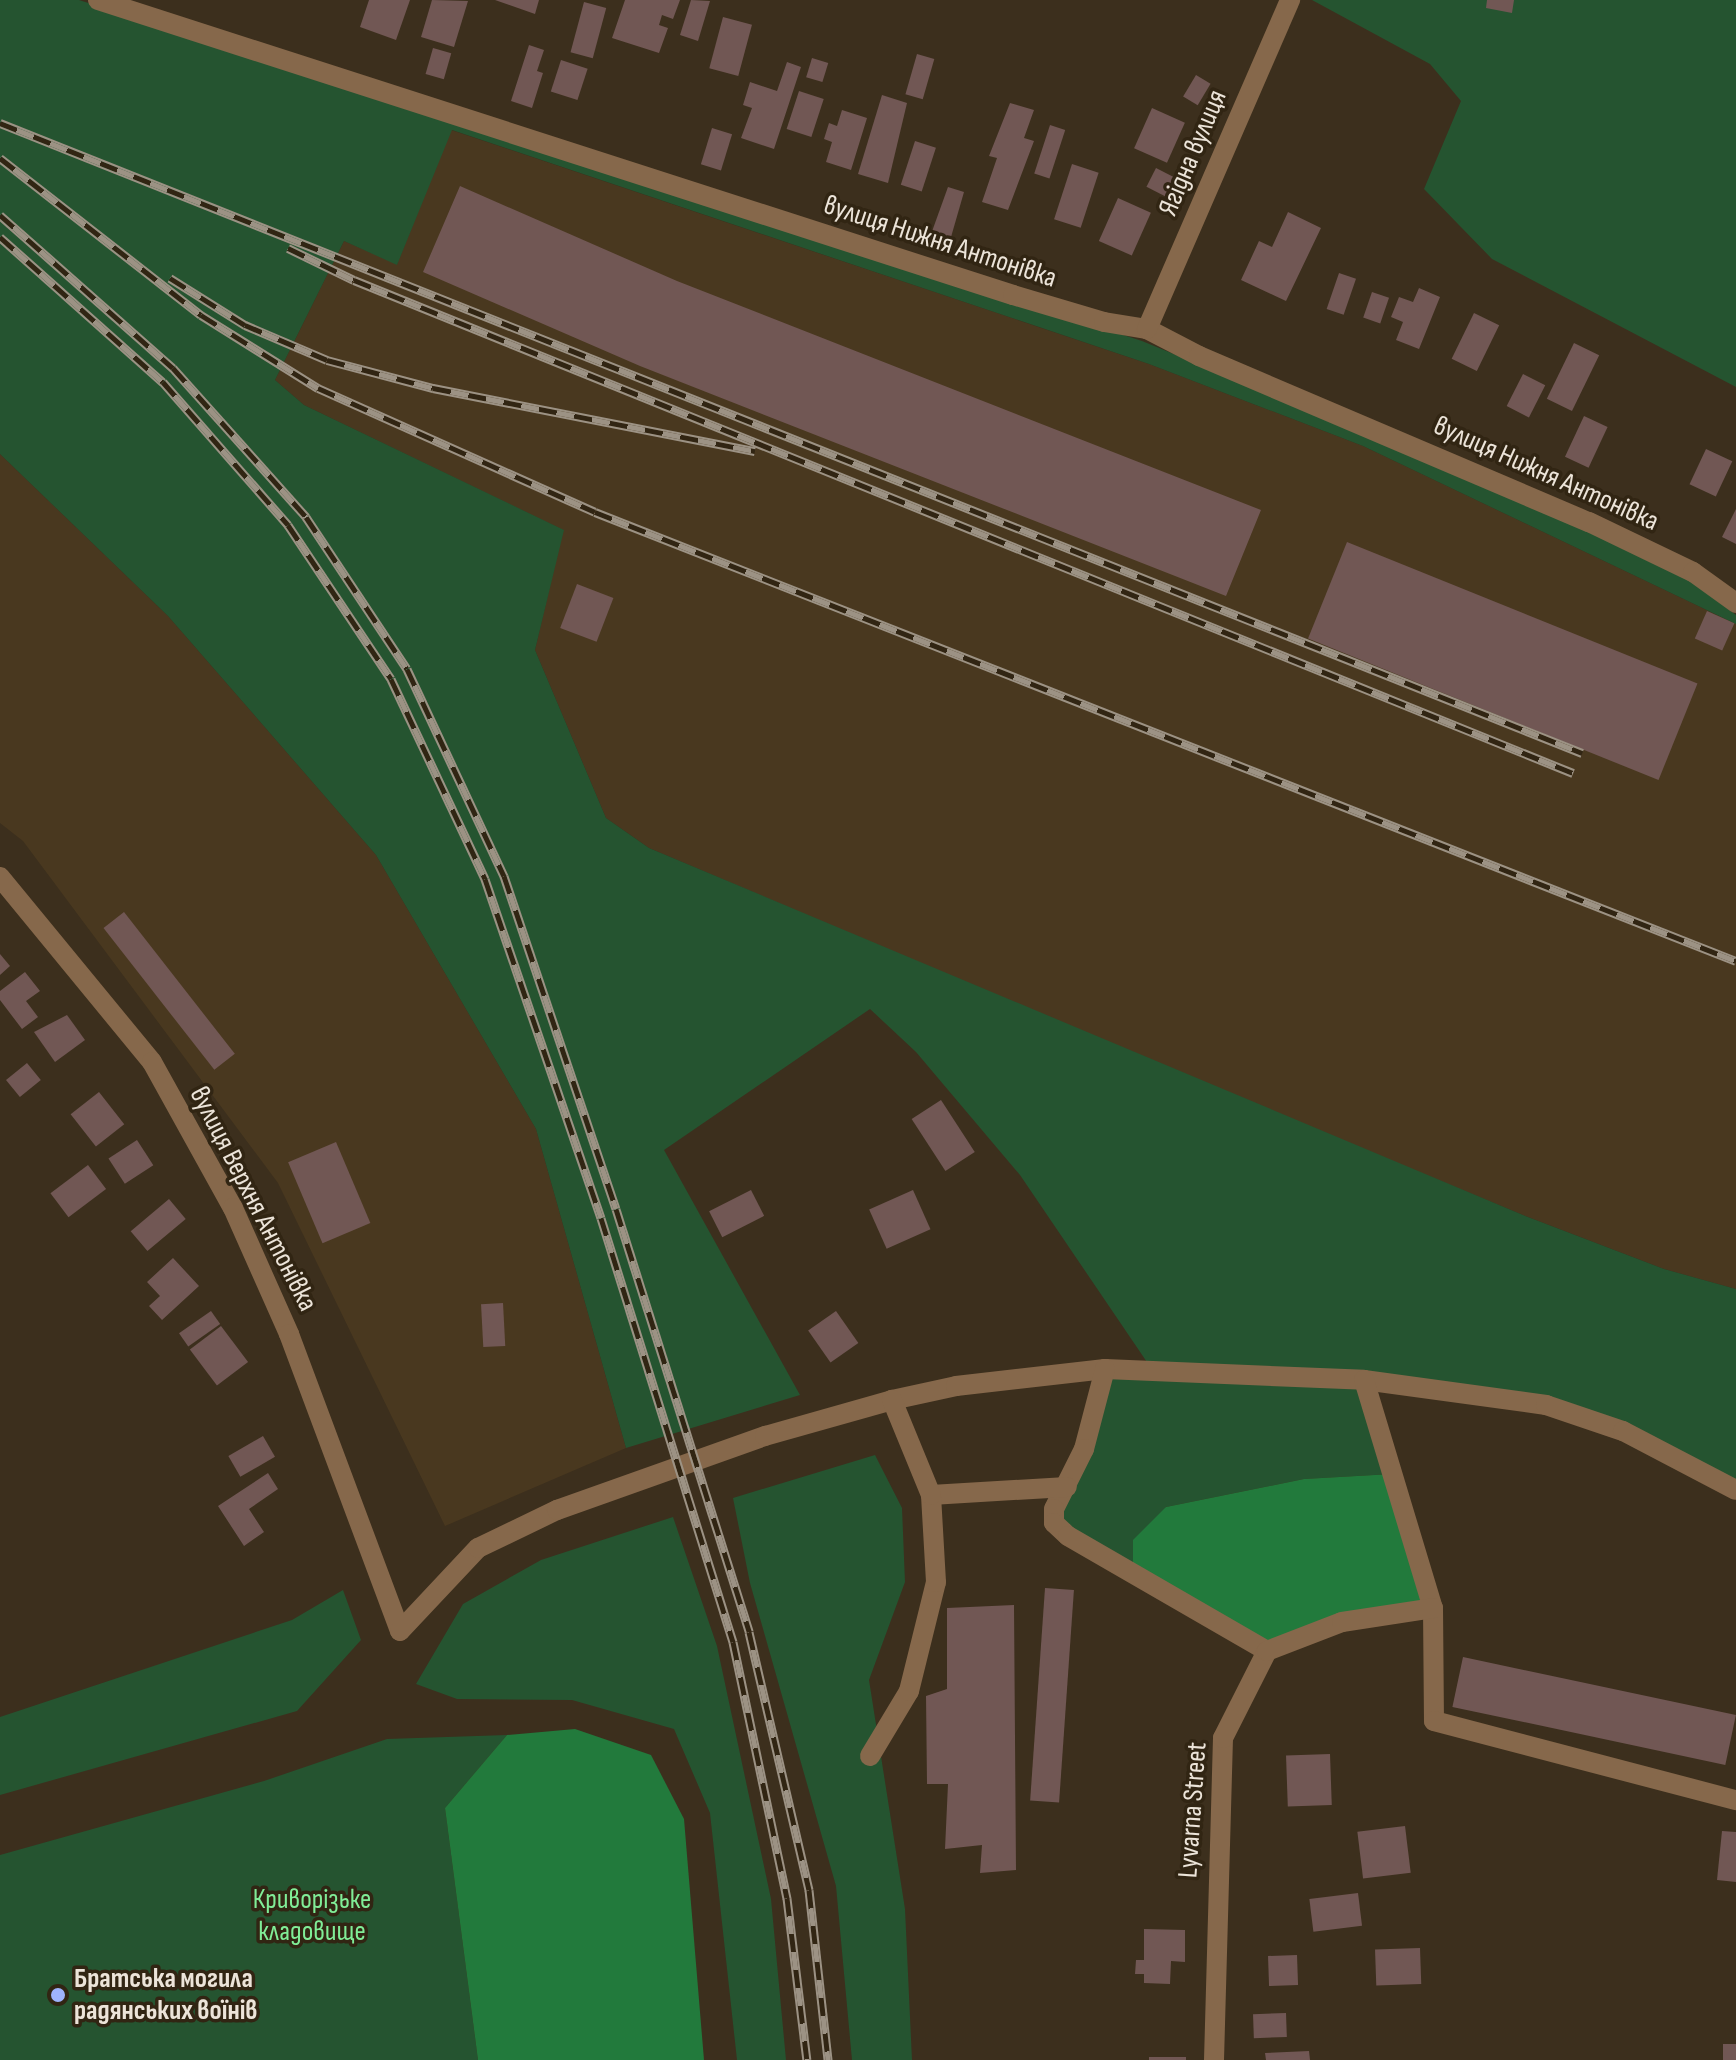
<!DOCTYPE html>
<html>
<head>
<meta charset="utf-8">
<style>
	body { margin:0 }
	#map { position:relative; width:1736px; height:2060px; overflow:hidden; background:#3c2f1d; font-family:"Sofia Sans Condensed",sans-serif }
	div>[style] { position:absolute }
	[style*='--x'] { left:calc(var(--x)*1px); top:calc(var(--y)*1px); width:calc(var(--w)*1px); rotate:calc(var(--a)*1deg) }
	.built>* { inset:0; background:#49381f }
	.green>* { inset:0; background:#255430 }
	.forest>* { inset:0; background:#227a3c }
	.building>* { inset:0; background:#715754; transform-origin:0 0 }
	.minor>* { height:20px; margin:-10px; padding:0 10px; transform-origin:10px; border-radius:10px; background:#86684b }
	.rail>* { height:9px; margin-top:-4.5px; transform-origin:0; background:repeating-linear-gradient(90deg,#312513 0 18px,#9c9284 0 36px); box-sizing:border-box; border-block:2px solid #9c9284 }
	.dots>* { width:22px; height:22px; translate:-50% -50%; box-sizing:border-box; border:4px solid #312513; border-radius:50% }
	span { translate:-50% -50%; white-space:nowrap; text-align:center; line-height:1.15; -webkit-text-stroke:7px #312513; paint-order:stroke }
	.street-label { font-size:28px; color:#ece4d9 }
	.park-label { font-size:28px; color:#80ed97 }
	.poi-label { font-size:28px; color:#ece4d9; font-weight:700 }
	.left { translate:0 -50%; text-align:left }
</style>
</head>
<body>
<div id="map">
	<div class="built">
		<i style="clip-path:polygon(451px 130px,1149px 364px,1363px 446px,1736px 624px,1736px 1289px,1664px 1269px,1523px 1215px,1215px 1088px,649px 848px,606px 818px,535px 650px,563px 530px,304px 405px,275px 380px,344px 241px,397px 264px)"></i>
		<i style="clip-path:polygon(0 454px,168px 616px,376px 855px,536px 1129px,626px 1448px,445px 1526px,278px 1183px,23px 841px,0 823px)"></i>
	</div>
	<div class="green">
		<i style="clip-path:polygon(0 0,79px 0,1142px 341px,1491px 484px,1688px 579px,1736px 615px,1736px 624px,1363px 446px,1149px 364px,452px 130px,397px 265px,344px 241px,275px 380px,304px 405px,564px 530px,535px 650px,606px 818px,649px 848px,1523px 1215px,1664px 1269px,1736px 1289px,1736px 1490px,1546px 1405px,1365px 1380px,1392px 1474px,1304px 1479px,1166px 1507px,1133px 1575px,1054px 1523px,1105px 1369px,1153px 1371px,1020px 1175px,916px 1052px,870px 1009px,664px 1150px,800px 1395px,626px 1448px,536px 1129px,376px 855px,168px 616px,0 454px)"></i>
		<i style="clip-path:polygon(1312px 0,1736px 0,1736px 387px,1492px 259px,1424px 189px,1461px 101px,1430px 64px)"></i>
		<i style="clip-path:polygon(875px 1455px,902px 1508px,905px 1582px,869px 1680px,905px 1909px,912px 2060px,852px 2060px,836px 1886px,750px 1583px,733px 1498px)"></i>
		<i style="clip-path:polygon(673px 1517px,717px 1646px,771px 1899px,786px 2060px,737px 2060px,710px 1813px,674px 1729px,572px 1700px,457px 1699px,416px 1684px,463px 1604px,541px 1560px)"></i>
		<i style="clip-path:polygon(343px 1590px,361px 1640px,297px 1711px,0 1795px,0 1717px,292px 1620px)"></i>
		<i style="clip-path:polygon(507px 1735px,445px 1808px,478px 2060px,0 2060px,0 1855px,264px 1781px,387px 1739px)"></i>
	</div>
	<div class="forest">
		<i style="clip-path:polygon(1392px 1474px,1433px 1608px,1267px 1651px,1133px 1575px,1133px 1540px,1166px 1507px,1304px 1479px)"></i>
		<i style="clip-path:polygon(575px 1729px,651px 1755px,684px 1819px,704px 2060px,478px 2060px,445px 1808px,507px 1735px)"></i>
	</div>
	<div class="building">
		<i style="clip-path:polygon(369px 0,410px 0,396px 40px,360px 27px)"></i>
		<i style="clip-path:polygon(432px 0,468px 1px,454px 47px,421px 37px)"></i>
		<i style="clip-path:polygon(495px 0,539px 0,535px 14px)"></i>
		<i style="clip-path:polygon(625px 0,680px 0,673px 19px,662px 15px,659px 25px,668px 28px,659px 53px,612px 38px)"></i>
		<i style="clip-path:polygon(691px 0,710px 1px,698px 41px,680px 35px)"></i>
		<i style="clip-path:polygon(1487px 0,1514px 0,1512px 13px,1486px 8px)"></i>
		<i style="left:584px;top:2px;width:23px;height:52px;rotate:15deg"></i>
		<i style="left:723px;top:17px;width:30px;height:53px;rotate:15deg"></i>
		<i style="clip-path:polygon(529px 45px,544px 50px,537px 71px,543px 73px,532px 108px,511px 101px)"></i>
		<i style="left:433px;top:48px;width:19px;height:27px;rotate:16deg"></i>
		<i style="left:917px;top:54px;width:18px;height:42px;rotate:16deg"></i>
		<i style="left:812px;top:58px;width:17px;height:20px;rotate:17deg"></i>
		<i style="left:561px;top:60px;width:28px;height:33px;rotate:18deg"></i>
		<i style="clip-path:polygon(787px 62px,801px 67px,774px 149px,741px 138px,752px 108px,743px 105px,750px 82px,777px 91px)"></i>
		<i style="left:1196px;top:75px;width:17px;height:25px;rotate:31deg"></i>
		<i style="left:799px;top:91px;width:26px;height:40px;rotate:18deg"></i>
		<i style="clip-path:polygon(882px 95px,907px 103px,888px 183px,858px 174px)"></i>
		<i style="clip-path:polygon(1010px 103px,1034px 110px,1024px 138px,1034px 141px,1008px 210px,982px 202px,997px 158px,989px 156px)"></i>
		<i style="left:1152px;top:108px;width:36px;height:44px;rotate:24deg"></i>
		<i style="clip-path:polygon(842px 110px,867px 118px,851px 170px,826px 162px,832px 142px,824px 139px,829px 123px,837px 126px)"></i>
		<i style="left:1050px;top:125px;width:16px;height:51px;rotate:18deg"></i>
		<i style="left:712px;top:128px;width:21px;height:38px;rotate:17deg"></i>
		<i style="left:915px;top:141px;width:22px;height:46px;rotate:18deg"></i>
		<i style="left:1072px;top:164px;width:28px;height:58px;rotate:18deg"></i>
		<i style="left:1156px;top:168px;width:28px;height:21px;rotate:27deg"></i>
		<i style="clip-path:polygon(460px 186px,677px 281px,1261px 510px,1226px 596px,640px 366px,423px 272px)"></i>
		<i style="clip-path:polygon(948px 187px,964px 192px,949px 244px,930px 237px)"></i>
		<i style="left:1118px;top:198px;width:36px;height:47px;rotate:24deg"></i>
		<i style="clip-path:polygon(1288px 212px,1321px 228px,1286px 301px,1241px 280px,1259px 241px,1272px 247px)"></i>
		<i style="left:1339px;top:273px;width:18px;height:38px;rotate:19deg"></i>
		<i style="clip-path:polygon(1419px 288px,1440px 297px,1419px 349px,1396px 340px,1403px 322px,1391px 317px,1399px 297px,1413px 302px)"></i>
		<i style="left:1372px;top:292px;width:18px;height:27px;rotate:19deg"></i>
		<i style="left:1474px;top:313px;width:28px;height:51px;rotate:26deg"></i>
		<i style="left:1574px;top:343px;width:28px;height:62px;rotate:26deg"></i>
		<i style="left:1523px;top:374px;width:25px;height:36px;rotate:27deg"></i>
		<i style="left:1584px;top:416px;width:26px;height:45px;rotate:25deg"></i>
		<i style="left:1706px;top:449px;width:29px;height:39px;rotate:25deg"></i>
		<i style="clip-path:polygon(1736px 509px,1736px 544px,1722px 537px)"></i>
		<i style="left:1347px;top:542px;width:378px;height:104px;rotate:22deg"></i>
		<i style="left:577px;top:584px;width:39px;height:47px;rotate:21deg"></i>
		<i style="left:1707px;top:611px;width:30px;height:30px;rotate:24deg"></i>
		<i style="left:124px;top:912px;width:180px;height:26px;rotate:52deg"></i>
		<i style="clip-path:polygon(0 954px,10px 966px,0 975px)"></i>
		<i style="clip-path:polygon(25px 972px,40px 991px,26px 1001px,38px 1017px,22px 1029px,0 1000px,0 991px)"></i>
		<i style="clip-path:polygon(67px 1015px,85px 1040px,55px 1062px,34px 1032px)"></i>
		<i style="left:27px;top:1063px;width:22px;height:27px;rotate:51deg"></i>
		<i style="left:99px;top:1092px;width:41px;height:36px;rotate:52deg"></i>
		<i style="left:941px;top:1100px;width:62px;height:35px;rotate:57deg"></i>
		<i style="left:137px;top:1140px;width:30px;height:34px;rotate:57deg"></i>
		<i style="left:336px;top:1142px;width:88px;height:52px;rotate:67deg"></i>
		<i style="left:88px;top:1165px;width:30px;height:47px;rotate:53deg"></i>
		<i style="left:751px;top:1190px;width:29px;height:47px;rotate:63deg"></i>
		<i style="left:913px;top:1190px;width:43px;height:48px;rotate:66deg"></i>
		<i style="left:169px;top:1199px;width:26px;height:50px;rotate:50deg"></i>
		<i style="clip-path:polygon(173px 1258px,199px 1286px,162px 1320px,149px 1306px,160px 1296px,147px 1282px)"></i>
		<i style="left:503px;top:1303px;width:43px;height:22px;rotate:87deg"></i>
		<i style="left:211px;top:1311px;width:16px;height:39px;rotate:55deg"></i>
		<i style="left:836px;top:1311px;width:39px;height:34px;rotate:55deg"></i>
		<i style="left:221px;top:1326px;width:45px;height:39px;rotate:53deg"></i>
		<i style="left:263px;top:1436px;width:24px;height:40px;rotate:60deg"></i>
		<i style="clip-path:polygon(268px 1473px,278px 1489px,249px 1509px,264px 1532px,244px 1546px,218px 1506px)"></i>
		<i style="left:1045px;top:1588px;width:29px;height:213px;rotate:4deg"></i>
		<i style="clip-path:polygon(1014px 1605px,1016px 1870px,980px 1873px,982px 1845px,945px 1849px,948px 1784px,927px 1784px,926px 1696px,947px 1689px,947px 1608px)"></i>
		<i style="left:1463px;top:1657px;width:279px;height:51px;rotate:12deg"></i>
		<i style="left:1330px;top:1754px;width:51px;height:44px;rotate:88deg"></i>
		<i style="left:1405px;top:1826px;width:47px;height:48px;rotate:83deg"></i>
		<i style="clip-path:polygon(1722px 1831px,1736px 1832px,1736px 1882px,1717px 1880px)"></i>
		<i style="left:1358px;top:1893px;width:33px;height:49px;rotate:83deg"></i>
		<i style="clip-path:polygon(1144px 1929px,1185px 1930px,1185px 1962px,1171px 1961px,1170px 1984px,1144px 1983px,1144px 1974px,1135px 1974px,1136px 1960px,1144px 1960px)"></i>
		<i style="left:1420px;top:1948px;width:36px;height:45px;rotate:88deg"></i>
		<i style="left:1297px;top:1955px;width:30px;height:29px;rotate:88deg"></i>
		<i style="left:1286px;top:2013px;width:24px;height:33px;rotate:88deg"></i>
		<i style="left:1736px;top:2044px;width:16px;height:13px;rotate:90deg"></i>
		<i style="clip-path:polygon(1309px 2051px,1310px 2060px,1266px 2060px,1265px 2053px)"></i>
		<i style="left:1149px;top:2057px;width:37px;height:3px"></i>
	</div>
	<div class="minor">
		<i style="--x:98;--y:0;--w:961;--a:17.87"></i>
		<i style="--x:1013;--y:295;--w:95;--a:16.5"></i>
		<i style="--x:1104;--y:322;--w:44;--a:9.2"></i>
		<i style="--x:1147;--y:329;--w:59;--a:27.4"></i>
		<i style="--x:1199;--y:356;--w:424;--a:23.1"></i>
		<i style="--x:1589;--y:522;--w:115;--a:25.7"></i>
		<i style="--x:1693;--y:572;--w:53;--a:35.8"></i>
		<i style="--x:1147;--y:329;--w:359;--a:-66.5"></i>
		<i style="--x:0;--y:877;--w:239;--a:50.6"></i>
		<i style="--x:152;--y:1062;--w:167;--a:61"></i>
		<i style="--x:233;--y:1208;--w:138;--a:66"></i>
		<i style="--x:289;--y:1334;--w:317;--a:69.5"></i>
		<i style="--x:400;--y:1631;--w:114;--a:-46.8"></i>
		<i style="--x:478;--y:1548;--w:88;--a:-25.7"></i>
		<i style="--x:557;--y:1510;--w:221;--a:-19.6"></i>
		<i style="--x:765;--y:1436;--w:132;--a:-15.8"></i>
		<i style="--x:892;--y:1400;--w:66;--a:-12.3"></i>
		<i style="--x:956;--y:1386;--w:150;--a:-6.5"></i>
		<i style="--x:1105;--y:1369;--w:259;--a:2.4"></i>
		<i style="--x:1364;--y:1380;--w:184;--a:7.8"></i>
		<i style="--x:1546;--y:1405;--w:81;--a:18.7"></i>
		<i style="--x:1623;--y:1431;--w:127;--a:27.6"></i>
		<i style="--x:1105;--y:1369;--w:83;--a:104.7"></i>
		<i style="--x:1084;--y:1449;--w:67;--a:116.6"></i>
		<i style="--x:1054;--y:1509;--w:14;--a:90"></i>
		<i style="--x:1054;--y:1523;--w:19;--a:43"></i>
		<i style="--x:1068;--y:1536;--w:230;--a:30"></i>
		<i style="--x:1364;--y:1380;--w:238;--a:73.2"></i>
		<i style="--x:1433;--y:1608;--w:113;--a:89.5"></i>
		<i style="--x:1434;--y:1721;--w:312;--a:14.7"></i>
		<i style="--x:931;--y:1495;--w:136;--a:-3.4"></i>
		<i style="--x:870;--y:1756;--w:76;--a:-59"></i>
		<i style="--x:909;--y:1691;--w:112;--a:-76.1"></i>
		<i style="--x:936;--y:1582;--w:87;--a:-93.3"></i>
		<i style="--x:931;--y:1495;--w:103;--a:-112.3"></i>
		<i style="--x:1214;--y:2060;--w:322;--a:-88.4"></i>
		<i style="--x:1223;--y:1738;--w:97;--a:-63.2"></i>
		<i style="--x:1267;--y:1651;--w:80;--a:-21.1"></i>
		<i style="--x:1342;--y:1622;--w:92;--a:-8.7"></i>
	</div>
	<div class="rail">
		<i style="--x:0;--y:123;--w:1703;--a:21.71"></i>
		<i style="--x:0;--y:158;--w:255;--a:38"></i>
		<i style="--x:201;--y:315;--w:138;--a:32"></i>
		<i style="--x:318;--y:388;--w:303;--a:24.1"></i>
		<i style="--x:595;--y:512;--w:1226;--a:21.48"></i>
		<i style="--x:0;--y:215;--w:231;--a:41.5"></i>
		<i style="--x:173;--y:368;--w:200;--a:48.2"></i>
		<i style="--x:306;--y:517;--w:182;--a:56.4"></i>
		<i style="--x:407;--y:669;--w:229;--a:64.9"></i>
		<i style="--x:504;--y:876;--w:351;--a:71.4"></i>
		<i style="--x:616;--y:1209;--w:443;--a:72.5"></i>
		<i style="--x:749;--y:1632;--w:265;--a:76.9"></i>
		<i style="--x:809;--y:1890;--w:171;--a:83.6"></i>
		<i style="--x:0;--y:237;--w:218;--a:41.7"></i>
		<i style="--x:163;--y:382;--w:190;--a:48.8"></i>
		<i style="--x:288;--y:525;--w:185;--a:56.2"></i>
		<i style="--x:391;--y:679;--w:221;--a:64.8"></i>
		<i style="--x:485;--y:879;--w:358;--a:71.1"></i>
		<i style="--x:601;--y:1218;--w:444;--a:72.7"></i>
		<i style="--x:733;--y:1642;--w:262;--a:78.1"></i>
		<i style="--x:787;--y:1898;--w:163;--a:83"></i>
		<i style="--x:288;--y:248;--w:73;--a:25.9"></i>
		<i style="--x:354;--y:280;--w:1315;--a:22.02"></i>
		<i style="--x:170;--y:278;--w:89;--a:32.1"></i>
		<i style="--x:245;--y:325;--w:89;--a:23.1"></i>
		<i style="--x:327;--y:360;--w:110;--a:14.8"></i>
		<i style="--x:433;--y:388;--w:328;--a:11.1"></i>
	</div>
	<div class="dots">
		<i style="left:58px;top:1995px;background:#9eb3fd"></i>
	</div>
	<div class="street-label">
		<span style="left:1193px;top:153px;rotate:-67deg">Ягідна вулиця</span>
		<span style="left:940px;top:242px;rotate:18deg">вулиця Нижня Антонівка</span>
		<span style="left:1546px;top:474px;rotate:24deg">вулиця Нижня Антонівка</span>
		<span style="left:253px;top:1199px;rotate:63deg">вулиця Верхня Антонівка</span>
		<span style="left:1193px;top:1810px;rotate:-86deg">Lyvarna Street</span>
	</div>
	<div class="park-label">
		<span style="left:312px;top:1916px">Криворізьке<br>кладовище</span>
	</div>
	<div class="poi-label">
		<span class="left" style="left:74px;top:1995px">Братська могила<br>радянських воїнів</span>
	</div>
</div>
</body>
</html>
